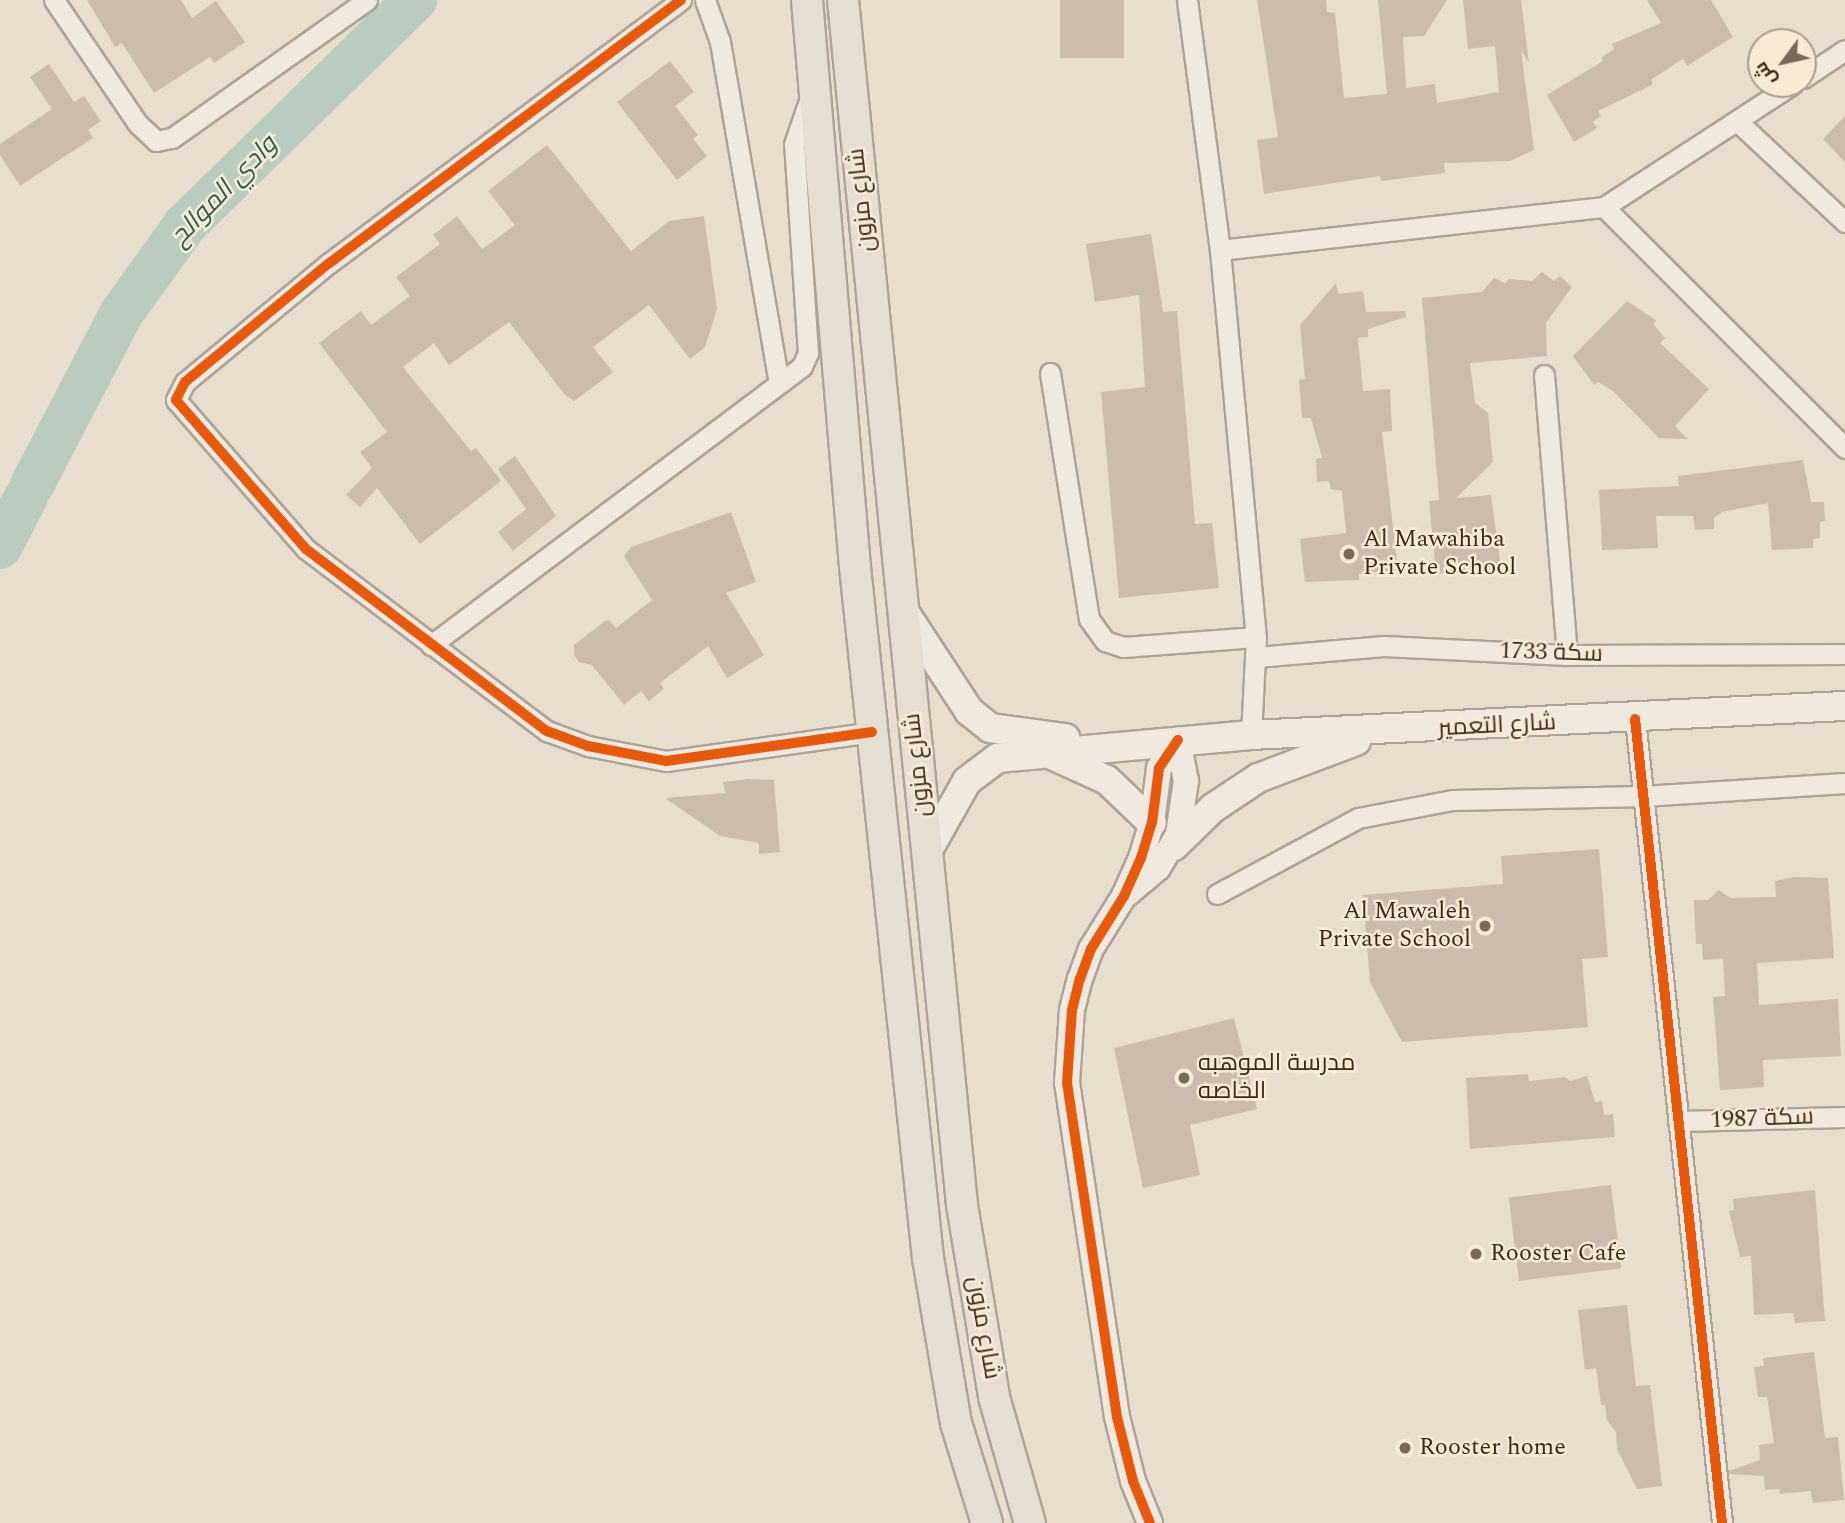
<!DOCTYPE html>
<html>
<head>
<meta charset="utf-8">
<style>
	body { margin:0 }
	#map { position:relative; width:1845px; height:1523px; overflow:hidden; background:#e8dece; font-family:Spectral,Cairo,serif }
	div>[style] { position:absolute }
	[style*='--x'] { left:calc(var(--x)*1px); top:calc(var(--y)*1px); width:calc(var(--w)*1px); rotate:calc(var(--a)*1deg) }
	.river>* { height:44px; margin:-22px; padding:0 22px; transform-origin:22px; border-radius:22px; background:#baccbf }
	.building>* { inset:0; background:#ccbcae; transform-origin:0 0 }
	.roads { filter:drop-shadow(2px 0 #ada397) drop-shadow(-2px 0 #ada397) drop-shadow(0 2px #ada397) drop-shadow(0 -2px #ada397) }
	.minor>* { height:19px; margin:-9.5px; padding:0 9.5px; transform-origin:9.5px; border-radius:9.5px; background:#efe9e0 }
	.tertiary>* { height:24px; margin:-12px; padding:0 12px; transform-origin:12px; border-radius:12px; background:#efe9e0 }
	.secondary>* { height:28px; margin:-14px; padding:0 14px; transform-origin:14px; border-radius:14px; background:#efe9e0 }
	.primary>* { height:30px; margin:-15px; padding:0 15px; transform-origin:15px; border-radius:15px; background:#e6dfd1 }
	.cycleway>* { height:10px; margin:-5px; padding:0 5px; transform-origin:5px; border-radius:5px; background:#e8590c }
	.dots>* { width:19px; height:19px; translate:-50% -50%; box-sizing:border-box; border:4px solid #f8ebd4; border-radius:50% }
	span { translate:-50% -50%; white-space:nowrap; text-align:center; line-height:1.15; -webkit-text-stroke:5px #f8ebd4; paint-order:stroke }
	.street-label { font-size:24px; color:#3c2b1d }
	.poi-label { font-size:24px; color:#3c2b1d }
	.left { translate:0 -50%; text-align:left }
	.right { translate:-100% -50%; text-align:right }
	.water-label { font-size:26px; color:#2c5d57; font-style:italic }
	.north { position:absolute; left:1747px; top:28px; width:70px; height:70px; box-sizing:border-box; background:#f8ebd4; border:2px solid #ad9e8b; border-radius:50%; rotate:237deg; font-size:19px; font-weight:700; line-height:28px; text-align:center; color:#3c2b1d }
	.north::after { content:''; display:block; margin:auto; width:24px; height:32px; background:#786a5b; clip-path:polygon(50% 0,100% 100%,50% 72%,0 100%) }
</style>
</head>
<body>
<div id="map">
	<div class="river">
		<i style="--x:32;--y:485;--w:193;--a:-62.5"></i>
		<i style="--x:121;--y:314;--w:110;--a:-54.3"></i>
		<i style="--x:185;--y:225;--w:322;--a:-44.4"></i>
		<i style="--x:0;--y:547;--w:56;--a:-62.5"></i>
	</div>
	<div class="building">
		<i style="clip-path:polygon(87px 0,181px 0,192px 18px,216px 1px,245px 42px,214px 63px,210px 57px,154px 93px,122px 43px,115px 47px)"></i>
		<i style="left:1060px;top:0;width:64px;height:58px"></i>
		<i style="clip-path:polygon(1257px 0,1326px 0,1327px 12px,1335px 13px,1344px 98px,1387px 94px,1378px 0,1447px 0,1424px 36px,1403px 37px,1406px 88px,1435px 84px,1437px 103px,1499px 92px,1495px 46px,1468px 49px,1463px 0,1521px 0,1529px 63px,1521px 50px,1534px 150px,1510px 161px,1444px 163px,1445px 173px,1381px 181px,1380px 176px,1264px 194px,1257px 140px,1278px 137px)"></i>
		<i style="clip-path:polygon(1647px 0,1711px 0,1733px 37px,1687px 66px,1683px 59px,1652px 79px,1652px 85px,1598px 111px,1601px 116px,1593px 122px,1597px 128px,1574px 142px,1547px 95px,1603px 61px,1601px 58px,1614px 49px,1612px 44px,1661px 23px)"></i>
		<i style="clip-path:polygon(670px 61px,694px 92px,675px 106px,698px 135px,693px 139px,707px 156px,677px 180px,617px 102px)"></i>
		<i style="clip-path:polygon(49px 64px,74px 102px,84px 96px,101px 121px,88px 130px,93px 138px,20px 186px,0 155px,0 144px,52px 109px,30px 77px)"></i>
		<i style="clip-path:polygon(1845px 116px,1845px 162px,1823px 139px)"></i>
		<i style="clip-path:polygon(547px 145px,631px 251px,669px 221px,704px 216px,717px 309px,705px 347px,690px 359px,649px 305px,593px 347px,613px 372px,574px 401px,565px 395px,509px 322px,449px 365px,434px 343px,403px 367px,471px 451px,476px 448px,501px 481px,420px 544px,377px 488px,360px 507px,346px 495px,372px 468px,360px 452px,387px 432px,319px 343px,361px 311px,371px 325px,410px 296px,396px 277px,440px 244px,433px 235px,457px 216px,482px 249px,515px 225px,488px 191px)"></i>
		<i style="clip-path:polygon(1151px 234px,1163px 312px,1177px 311px,1195px 524px,1212px 523px,1219px 588px,1119px 598px,1101px 392px,1145px 387px,1139px 295px,1095px 302px,1086px 244px)"></i>
		<i style="clip-path:polygon(1542px 272px,1554px 281px,1560px 276px,1572px 287px,1546px 323px,1547px 356px,1470px 363px,1475px 403px,1488px 413px,1493px 462px,1456px 498px,1491px 495px,1501px 568px,1436px 574px,1429px 501px,1439px 500px,1422px 298px,1482px 292px,1494px 278px,1505px 283px,1509px 279px,1532px 281px)"></i>
		<i style="clip-path:polygon(1336px 283px,1338px 294px,1363px 291px,1366px 312px,1405px 311px,1406px 317px,1368px 329px,1368px 337px,1358px 338px,1363px 391px,1390px 389px,1392px 431px,1382px 432px,1398px 570px,1359px 574px,1359px 580px,1305px 582px,1300px 539px,1346px 533px,1342px 491px,1331px 489px,1329px 481px,1317px 482px,1316px 459px,1322px 458px,1311px 418px,1302px 418px,1299px 380px,1305px 379px,1300px 325px)"></i>
		<i style="clip-path:polygon(1627px 301px,1656px 320px,1654px 325px,1665px 338px,1660px 343px,1709px 389px,1675px 426px,1687px 439px,1659px 438px,1613px 391px,1598px 382px,1594px 385px,1573px 356px)"></i>
		<i style="clip-path:polygon(515px 456px,556px 516px,513px 551px,498px 532px,526px 509px,498px 469px)"></i>
		<i style="clip-path:polygon(1803px 460px,1811px 502px,1824px 502px,1825px 521px,1820px 522px,1820px 538px,1813px 539px,1813px 548px,1772px 550px,1768px 503px,1722px 512px,1714px 518px,1714px 529px,1695px 530px,1693px 516px,1656px 516px,1658px 548px,1602px 550px,1599px 490px,1679px 486px,1678px 476px)"></i>
		<i style="clip-path:polygon(731px 512px,756px 582px,726px 593px,764px 655px,727px 678px,708px 646px,660px 683px,664px 689px,649px 701px,641px 691px,624px 705px,592px 665px,579px 662px,574px 655px,574px 645px,605px 621px,609px 620px,616px 628px,652px 600px,624px 556px,631px 547px)"></i>
		<i style="clip-path:polygon(748px 779px,774px 780px,780px 852px,759px 854px,759px 843px,720px 836px,665px 798px,725px 793px,723px 782px)"></i>
		<i style="clip-path:polygon(1599px 849px,1608px 957px,1582px 959px,1588px 1027px,1402px 1042px,1370px 982px,1363px 895px,1503px 884px,1501px 856px)"></i>
		<i style="clip-path:polygon(1794px 877px,1828px 878px,1834px 958px,1757px 963px,1759px 1005px,1838px 999px,1841px 1056px,1763px 1060px,1764px 1087px,1720px 1090px,1713px 997px,1725px 996px,1723px 959px,1703px 960px,1702px 944px,1696px 944px,1694px 900px,1708px 900px,1719px 890px,1730px 898px,1776px 897px,1775px 881px)"></i>
		<i style="clip-path:polygon(1234px 1018px,1257px 1109px,1190px 1125px,1200px 1175px,1143px 1188px,1114px 1048px)"></i>
		<i style="clip-path:polygon(1528px 1074px,1529px 1081px,1565px 1077px,1570px 1081px,1587px 1076px,1595px 1102px,1602px 1101px,1604px 1115px,1613px 1114px,1615px 1137px,1470px 1149px,1466px 1078px)"></i>
		<i style="left:1611px;top:1185px;width:84px;height:103px;rotate:83deg"></i>
		<i style="clip-path:polygon(1815px 1190px,1825px 1321px,1795px 1323px,1793px 1313px,1754px 1315px,1751px 1256px,1740px 1257px,1729px 1211px,1734px 1210px,1733px 1199px)"></i>
		<i style="clip-path:polygon(1627px 1305px,1636px 1386px,1650px 1385px,1662px 1486px,1637px 1489px,1617px 1449px,1616px 1432px,1607px 1420px,1605px 1405px,1601px 1405px,1596px 1368px,1585px 1370px,1578px 1310px)"></i>
		<i style="clip-path:polygon(1814px 1352px,1825px 1438px,1838px 1437px,1844px 1500px,1813px 1503px,1811px 1491px,1780px 1494px,1779px 1489px,1765px 1490px,1764px 1476px,1729px 1474px,1729px 1471px,1760px 1460px,1759px 1445px,1774px 1443px,1767px 1397px,1758px 1397px,1754px 1367px,1764px 1366px,1763px 1358px)"></i>
	</div>
	<div class="roads">
		<div class="minor">
			<i style="--x:54;--y:0;--w:150;--a:55.9"></i>
			<i style="--x:138;--y:124;--w:25;--a:43"></i>
			<i style="--x:156;--y:141;--w:16;--a:-11"></i>
			<i style="--x:172;--y:138;--w:239;--a:-35.3"></i>
			<i style="--x:681;--y:0;--w:439;--a:143.2"></i>
			<i style="--x:329;--y:263;--w:187;--a:140.4"></i>
			<i style="--x:185;--y:382;--w:20;--a:117"></i>
			<i style="--x:176;--y:400;--w:198;--a:48.9"></i>
			<i style="--x:306;--y:549;--w:302;--a:37.1"></i>
			<i style="--x:547;--y:731;--w:44;--a:20.1"></i>
			<i style="--x:588;--y:746;--w:79;--a:10.9"></i>
			<i style="--x:666;--y:761;--w:208;--a:-8"></i>
			<i style="--x:705;--y:0;--w:45;--a:70.3"></i>
			<i style="--x:720;--y:42;--w:345;--a:80.2"></i>
			<i style="--x:1187;--y:0;--w:252;--a:82.5"></i>
			<i style="--x:1220;--y:250;--w:389;--a:84.7"></i>
			<i style="--x:1256;--y:637;--w:98;--a:92.9"></i>
			<i style="--x:1803;--y:78;--w:50;--a:-33.7"></i>
			<i style="--x:1737;--y:121;--w:148;--a:43.1"></i>
			<i style="--x:1604;--y:207;--w:225;--a:-33.1"></i>
			<i style="--x:1220;--y:250;--w:386;--a:-6.4"></i>
			<i style="--x:1604;--y:207;--w:341;--a:45"></i>
			<i style="--x:1050;--y:373;--w:249;--a:81"></i>
			<i style="--x:1089;--y:619;--w:27;--a:54"></i>
			<i style="--x:1105;--y:641;--w:19;--a:18"></i>
			<i style="--x:1123;--y:647;--w:133;--a:-4.3"></i>
			<i style="--x:1544;--y:375;--w:281;--a:85.3"></i>
			<i style="--x:431;--y:645;--w:464;--a:-36.9"></i>
			<i style="--x:802;--y:366;--w:14;--a:-65"></i>
			<i style="--x:808;--y:353;--w:209;--a:-93.8"></i>
			<i style="--x:794;--y:144;--w:49;--a:-70.8"></i>
			<i style="--x:1257;--y:657;--w:127;--a:-5"></i>
			<i style="--x:1384;--y:646;--w:183;--a:2.8"></i>
			<i style="--x:1567;--y:655;--w:278;--a:-0.2"></i>
			<i style="--x:1635;--y:719;--w:809;--a:83.82"></i>
			<i style="--x:1217;--y:894;--w:160;--a:-28.3"></i>
			<i style="--x:1358;--y:818;--w:96;--a:-10.8"></i>
			<i style="--x:1452;--y:800;--w:191;--a:-1.2"></i>
			<i style="--x:1643;--y:796;--w:202;--a:-3.7"></i>
			<i style="--x:1678;--y:1121;--w:167;--a:-1.4"></i>
		</div>
		<div class="tertiary">
			<i style="--x:1127;--y:894;--w:40;--a:-40"></i>
			<i style="--x:1158;--y:868;--w:39;--a:-59"></i>
			<i style="--x:1178;--y:835;--w:55;--a:-81.6"></i>
			<i style="--x:1186;--y:781;--w:42;--a:-101"></i>
			<i style="--x:1150;--y:1523;--w:45;--a:-112"></i>
			<i style="--x:1133;--y:1481;--w:66;--a:-104"></i>
			<i style="--x:1117;--y:1417;--w:338;--a:-98.5"></i>
			<i style="--x:1067;--y:1083;--w:73;--a:-86.1"></i>
			<i style="--x:1072;--y:1010;--w:32;--a:-76"></i>
			<i style="--x:1080;--y:979;--w:32;--a:-70"></i>
			<i style="--x:1091;--y:949;--w:62;--a:-58.1"></i>
			<i style="--x:1124;--y:896;--w:42;--a:-65.9"></i>
			<i style="--x:1141;--y:858;--w:37;--a:-73"></i>
			<i style="--x:1152;--y:823;--w:55;--a:-82.7"></i>
			<i style="--x:1159;--y:768;--w:34;--a:-56"></i>
		</div>
		<div class="secondary">
			<i style="--x:903;--y:610;--w:121;--a:56.8"></i>
			<i style="--x:969;--y:711;--w:27;--a:39"></i>
			<i style="--x:990;--y:728;--w:76;--a:7.6"></i>
			<i style="--x:1054;--y:756;--w:58;--a:24.4"></i>
			<i style="--x:1107;--y:780;--w:62;--a:43.7"></i>
			<i style="--x:1174;--y:846;--w:54;--a:-44.3"></i>
			<i style="--x:1213;--y:808;--w:54;--a:-33.7"></i>
			<i style="--x:1258;--y:778;--w:105;--a:-20.7"></i>
			<i style="--x:927;--y:852;--w:81;--a:-60.6"></i>
			<i style="--x:967;--y:781;--w:39;--a:-37"></i>
			<i style="--x:998;--y:758;--w:254;--a:-5.2"></i>
			<i style="--x:1251;--y:735;--w:595;--a:-2.8"></i>
		</div>
		<div class="primary">
			<i style="--x:807;--y:0;--w:569;--a:85.16"></i>
			<i style="--x:855;--y:567;--w:695;--a:83.97"></i>
			<i style="--x:928;--y:1258;--w:167;--a:80.4"></i>
			<i style="--x:956;--y:1423;--w:105;--a:72.8"></i>
			<i style="--x:843;--y:0;--w:1211;--a:84.36"></i>
			<i style="--x:962;--y:1205;--w:195;--a:80.5"></i>
			<i style="--x:994;--y:1397;--w:131;--a:74.1"></i>
		</div>
	</div>
	<div class="cycleway">
		<i style="--x:681;--y:0;--w:439;--a:143.2"></i>
		<i style="--x:329;--y:263;--w:187;--a:140.4"></i>
		<i style="--x:185;--y:382;--w:20;--a:117"></i>
		<i style="--x:176;--y:400;--w:198;--a:48.9"></i>
		<i style="--x:306;--y:549;--w:302;--a:37.1"></i>
		<i style="--x:547;--y:731;--w:44;--a:20.1"></i>
		<i style="--x:588;--y:746;--w:79;--a:10.9"></i>
		<i style="--x:666;--y:761;--w:208;--a:-8"></i>
		<i style="--x:1635;--y:719;--w:809;--a:83.82"></i>
		<i style="--x:1150;--y:1523;--w:45;--a:-112"></i>
		<i style="--x:1133;--y:1481;--w:66;--a:-104"></i>
		<i style="--x:1117;--y:1417;--w:338;--a:-98.5"></i>
		<i style="--x:1067;--y:1083;--w:73;--a:-86.1"></i>
		<i style="--x:1072;--y:1010;--w:32;--a:-76"></i>
		<i style="--x:1080;--y:979;--w:32;--a:-70"></i>
		<i style="--x:1091;--y:949;--w:62;--a:-58.1"></i>
		<i style="--x:1124;--y:896;--w:42;--a:-65.9"></i>
		<i style="--x:1141;--y:858;--w:37;--a:-73"></i>
		<i style="--x:1152;--y:823;--w:55;--a:-82.7"></i>
		<i style="--x:1159;--y:768;--w:34;--a:-56"></i>
	</div>
	<div class="dots">
		<i style="left:1349px;top:554px;background:#786a5b"></i>
		<i style="left:1485px;top:926px;background:#786a5b"></i>
		<i style="left:1184px;top:1078px;background:#786a5b"></i>
		<i style="left:1476px;top:1254px;background:#786a5b"></i>
		<i style="left:1405px;top:1448px;background:#786a5b"></i>
	</div>
	<div class="street-label">
		<span style="left:862px;top:200px;rotate:-96deg">شارع مزون</span>
		<span style="left:1551px;top:653px;rotate:2deg">سكة 1733</span>
		<span style="left:1497px;top:726px;rotate:-3deg">شارع التعمير</span>
		<span style="left:918px;top:765px;rotate:-96deg">شارع مزون</span>
		<span style="left:1762px;top:1119px;rotate:-2deg">سكة 1987</span>
		<span style="left:983px;top:1328px;rotate:80deg">شارع مزون</span>
	</div>
	<div class="poi-label">
		<span class="left" style="left:1363px;top:554px">Al Mawahiba<br>Private School</span>
		<span class="right" style="left:1471px;top:926px">Al Mawaleh<br>Private School</span>
		<span class="left" style="left:1198px;top:1078px">مدرسة الموهبه<br>الخاصه</span>
		<span class="left" style="left:1490px;top:1254px">Rooster Cafe</span>
		<span class="left" style="left:1419px;top:1448px">Rooster home</span>
	</div>
	<div class="water-label">
		<span style="left:224px;top:191px;rotate:-46deg">وادي الموالح</span>
	</div>
	<div class="north">ش</div>
</div>
</body>
</html>
